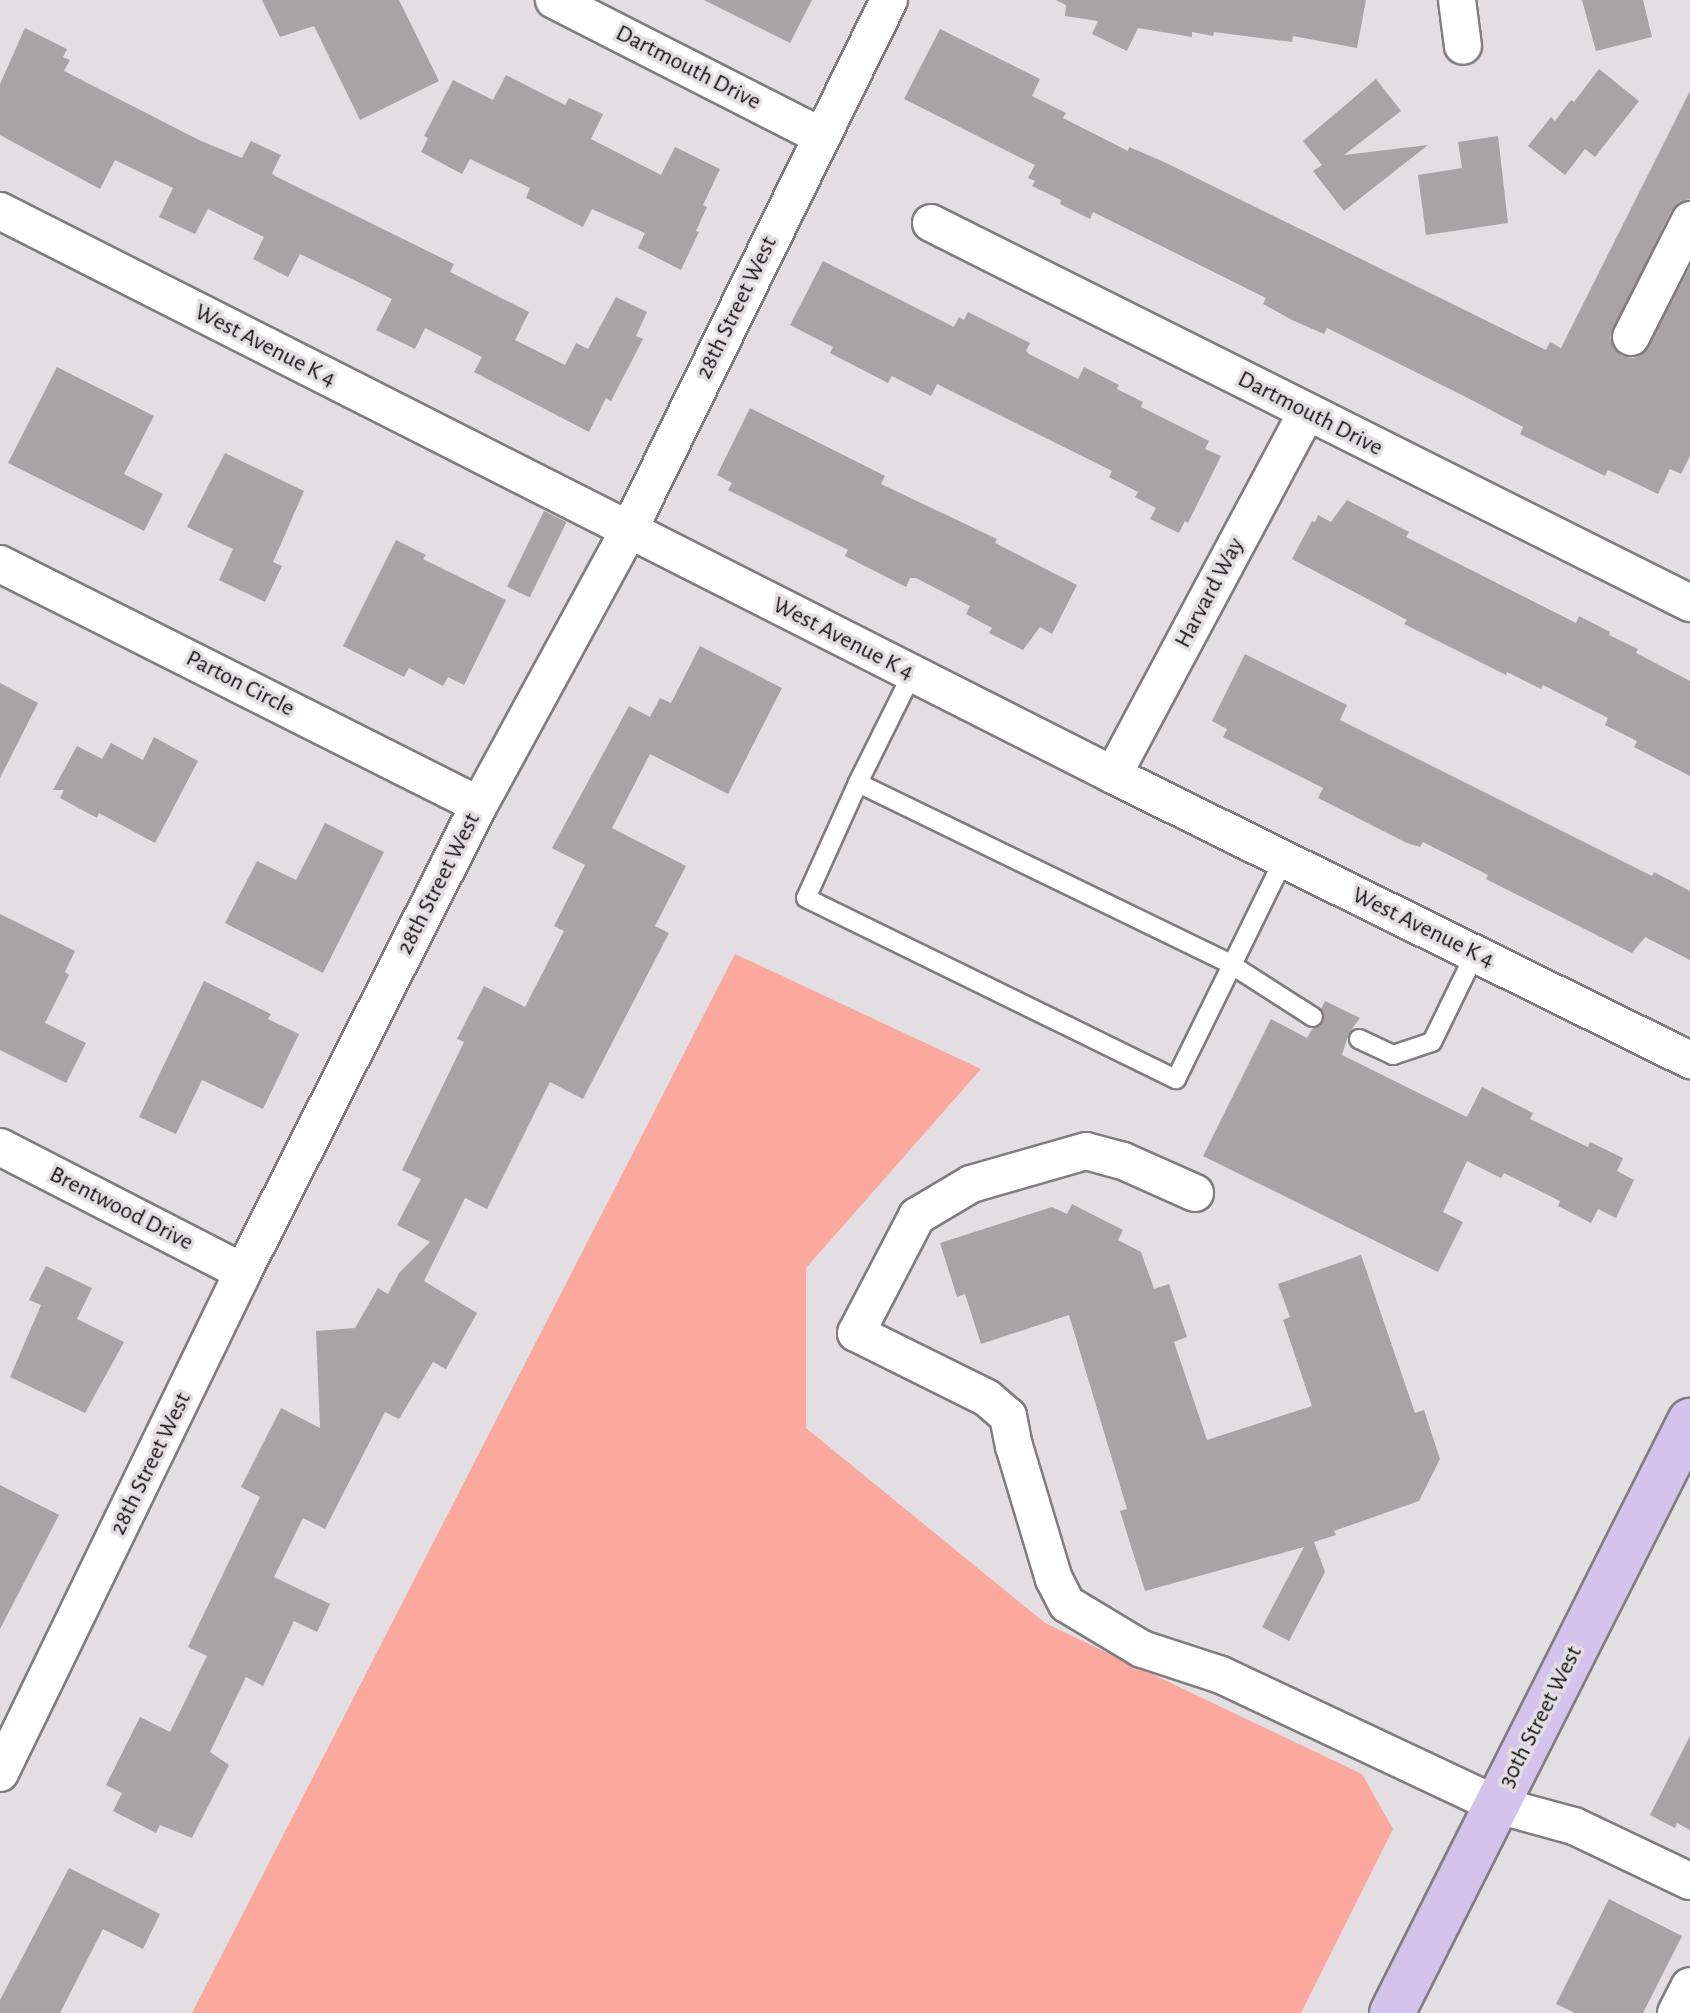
<!DOCTYPE html>
<html>
<head>
<meta charset="utf-8">
<style>
	body { margin:0 }
	#map { position:relative; width:1690px; height:2013px; overflow:hidden; background:#e2dee1; font-family:"Alegreya Sans",sans-serif }
	div>[style] { position:absolute }
	[style*='--x'] { left:calc(var(--x)*1px); top:calc(var(--y)*1px); width:calc(var(--w)*1px); rotate:calc(var(--a)*1deg) }
	.green>* { inset:0; background:#fba99f }
	.building>* { inset:0; background:#a8a4a5; transform-origin:0 0 }
	.roads { filter:drop-shadow(2px 0 #807d80) drop-shadow(-2px 0 #807d80) drop-shadow(0 2px #807d80) drop-shadow(0 -2px #807d80) }
	.lane>* { height:18px; margin:-9px; padding:0 9px; transform-origin:9px; border-radius:9px; background:#fff }
	.street>* { height:36px; margin:-18px; padding:0 18px; transform-origin:18px; border-radius:18px; background:#fff }
	.primary>* { height:44px; margin:-22px; padding:0 22px; transform-origin:22px; border-radius:22px; background:#d4c4eb }
	span { translate:-50% -50%; white-space:nowrap; text-align:center; line-height:1.15; -webkit-text-stroke:7px #e2dee1; paint-order:stroke }
	.street-label { font-size:24px; color:#151314 }
</style>
</head>
<body>
<div id="map">
	<div class="green">
		<i style="clip-path:polygon(735px 954px,981px 1069px,806px 1268px,806px 1428px,1045px 1623px,1362px 1774px,1393px 1829px,1301px 2013px,192px 2013px)"></i>
	</div>
	<div class="building">
		<i style="clip-path:polygon(262px 0,399px 0,439px 81px,360px 120px,314px 26px,280px 37px)"></i>
		<i style="clip-path:polygon(704px 0,812px 0,790px 43px)"></i>
		<i style="clip-path:polygon(1056px 0,1366px 0,1357px 48px,1293px 36px,1292px 42px,1214px 32px,1213px 36px,1192px 32px,1192px 37px,1138px 28px,1127px 51px,1092px 34px,1098px 21px,1065px 16px,1066px 5px)"></i>
		<i style="clip-path:polygon(1582px 0,1643px 0,1652px 37px,1596px 51px)"></i>
		<i style="clip-path:polygon(25px 28px,67px 49px,63px 57px,70px 60px,64px 71px,199px 140px,242px 158px,251px 141px,281px 155px,272px 173px,275px 176px,454px 264px,450px 272px,529px 312px,515px 340px,565px 365px,576px 343px,588px 349px,616px 297px,647px 312px,636px 336px,643px 339px,611px 401px,606px 398px,589px 432px,474px 372px,482px 357px,425px 328px,415px 349px,376px 330px,392px 299px,354px 280px,300px 254px,288px 277px,253px 259px,264px 237px,208px 209px,195px 234px,159px 217px,173px 188px,115px 160px,100px 189px,0 135px,0 84px)"></i>
		<i style="clip-path:polygon(940px 29px,1040px 79px,1032px 96px,1066px 113px,1063px 118px,1128px 151px,1129px 147px,1162px 161px,1546px 350px,1550px 342px,1561px 348px,1690px 91px,1690px 199px,1679px 202px,1671px 211px,1610px 337px,1614px 349px,1622px 356px,1633px 358px,1643px 354px,1690px 267px,1690px 456px,1681px 474px,1670px 469px,1658px 494px,1608px 470px,1605px 476px,1520px 434px,1523px 427px,1464px 396px,1327px 328px,1324px 334px,1292px 320px,1263px 304px,1266px 298px,1093px 212px,1090px 219px,1060px 204px,1061px 200px,1032px 186px,1035px 181px,1028px 178px,1035px 165px,904px 99px)"></i>
		<i style="clip-path:polygon(1599px 69px,1639px 101px,1595px 157px,1585px 149px,1565px 175px,1528px 146px,1551px 117px,1555px 121px,1571px 100px,1574px 102px)"></i>
		<i style="clip-path:polygon(506px 75px,565px 105px,569px 98px,603px 114px,591px 139px,661px 175px,675px 147px,720px 169px,703px 205px,707px 207px,696px 231px,699px 232px,681px 270px,638px 248px,645px 233px,592px 209px,583px 227px,526px 198px,530px 188px,470px 159px,462px 174px,421px 152px,428px 138px,424px 136px,453px 80px,493px 100px)"></i>
		<i style="clip-path:polygon(1376px 79px,1401px 111px,1344px 155px,1428px 145px,1344px 211px,1313px 171px,1322px 165px,1303px 141px)"></i>
		<i style="clip-path:polygon(1498px 136px,1508px 223px,1426px 235px,1418px 175px,1462px 168px,1458px 142px)"></i>
		<i style="clip-path:polygon(823px 261px,954px 327px,959px 317px,964px 320px,968px 312px,1030px 343px,1026px 351px,1029px 354px,1078px 379px,1084px 367px,1119px 385px,1117px 389px,1143px 402px,1141px 407px,1209px 441px,1205px 449px,1221px 456px,1188px 523px,1185px 521px,1179px 533px,1150px 519px,1156px 508px,1135px 497px,1138px 492px,1109px 477px,1112px 471px,937px 384px,931px 396px,892px 376px,888px 383px,830px 353px,833px 347px,790px 325px)"></i>
		<i style="clip-path:polygon(57px 367px,154px 416px,124px 474px,163px 494px,144px 531px,8px 463px)"></i>
		<i style="clip-path:polygon(750px 408px,885px 476px,881px 484px,997px 539px,995px 543px,1077px 585px,1052px 634px,1040px 627px,1023px 650px,989px 633px,992px 628px,966px 614px,970px 606px,916px 578px,910px 578px,906px 587px,845px 556px,848px 550px,728px 490px,732px 483px,717px 475px)"></i>
		<i style="clip-path:polygon(225px 453px,304px 491px,273px 562px,282px 566px,265px 602px,219px 580px,233px 549px,187px 527px)"></i>
		<i style="clip-path:polygon(1347px 500px,1409px 532px,1406px 537px,1576px 623px,1579px 616px,1610px 632px,1609px 635px,1638px 649px,1636px 653px,1690px 681px,1690px 776px,1634px 747px,1637px 741px,1605px 725px,1608px 718px,1543px 685px,1541px 689px,1507px 672px,1506px 675px,1404px 624px,1407px 620px,1292px 559px,1312px 521px,1315px 522px,1318px 515px,1331px 522px)"></i>
		<i style="left:544px;top:511px;width:25px;height:84px;rotate:26deg"></i>
		<i style="clip-path:polygon(396px 540px,426px 555px,423px 559px,506px 600px,464px 685px,448px 677px,443px 686px,409px 668px,404px 677px,343px 646px)"></i>
		<i style="clip-path:polygon(700px 646px,782px 688px,728px 794px,650px 754px,612px 828px,686px 866px,655px 926px,669px 933px,583px 1099px,550px 1082px,487px 1209px,465px 1198px,424px 1281px,477px 1313px,446px 1369px,433px 1362px,399px 1419px,385px 1412px,325px 1529px,303px 1518px,274px 1577px,330px 1604px,317px 1632px,294px 1621px,263px 1686px,246px 1677px,210px 1752px,229px 1765px,192px 1838px,160px 1825px,156px 1833px,113px 1811px,122px 1793px,106px 1785px,140px 1717px,170px 1732px,207px 1656px,188px 1647px,260px 1497px,241px 1487px,281px 1408px,320px 1428px,316px 1331px,355px 1328px,378px 1288px,388px 1294px,399px 1273px,430px 1242px,397px 1225px,421px 1179px,402px 1170px,464px 1042px,457px 1039px,484px 986px,525px 1007px,564px 931px,554px 926px,585px 865px,552px 848px,629px 706px,650px 717px,660px 698px,671px 703px)"></i>
		<i style="clip-path:polygon(1245px 654px,1347px 705px,1340px 720px,1652px 876px,1654px 872px,1690px 891px,1690px 960px,1645px 937px,1632px 953px,1486px 879px,1488px 875px,1423px 842px,1420px 847px,1407px 843px,1318px 798px,1323px 788px,1223px 737px,1227px 729px,1212px 721px)"></i>
		<i style="clip-path:polygon(0 683px,38px 703px,0 778px)"></i>
		<i style="clip-path:polygon(154px 737px,198px 761px,155px 843px,99px 813px,97px 818px,60px 798px,64px 790px,53px 790px,77px 746px,102px 759px,111px 743px,143px 760px)"></i>
		<i style="clip-path:polygon(325px 823px,384px 852px,323px 973px,225px 923px,257px 861px,296px 880px)"></i>
		<i style="clip-path:polygon(0 914px,75px 951px,65px 972px,69px 975px,45px 1023px,86px 1043px,66px 1083px,0 1050px)"></i>
		<i style="clip-path:polygon(204px 981px,271px 1014px,268px 1019px,299px 1034px,263px 1109px,202px 1080px,176px 1134px,139px 1117px)"></i>
		<i style="clip-path:polygon(1325px 1001px,1360px 1018px,1349px 1033px,1342px 1055px,1467px 1117px,1482px 1087px,1533px 1113px,1530px 1119px,1588px 1147px,1590px 1142px,1623px 1158px,1617px 1171px,1634px 1180px,1616px 1218px,1598px 1209px,1591px 1223px,1558px 1206px,1560px 1201px,1504px 1173px,1501px 1178px,1467px 1161px,1443px 1212px,1463px 1222px,1438px 1272px,1203px 1156px,1271px 1019px,1307px 1038px,1312px 1029px,1323px 1023px,1321px 1009px)"></i>
		<i style="clip-path:polygon(1072px 1204px,1123px 1230px,1118px 1240px,1141px 1252px,1154px 1289px,1169px 1284px,1187px 1337px,1174px 1342px,1207px 1440px,1312px 1406px,1283px 1320px,1290px 1317px,1278px 1284px,1361px 1255px,1415px 1413px,1424px 1410px,1440px 1459px,1419px 1501px,1334px 1531px,1336px 1535px,1314px 1542px,1325px 1572px,1289px 1641px,1262px 1627px,1304px 1547px,1145px 1591px,1120px 1511px,1127px 1509px,1069px 1315px,981px 1344px,965px 1294px,957px 1297px,940px 1243px,1052px 1207px,1067px 1214px)"></i>
		<i style="clip-path:polygon(46px 1266px,92px 1288px,77px 1319px,124px 1342px,85px 1413px,10px 1377px,41px 1305px,29px 1300px)"></i>
		<i style="clip-path:polygon(0 1485px,59px 1515px,0 1629px)"></i>
		<i style="clip-path:polygon(1690px 1736px,1690px 1830px,1677px 1823px,1675px 1828px,1650px 1815px)"></i>
		<i style="clip-path:polygon(69px 1868px,160px 1914px,143px 1949px,103px 1929px,60px 2013px,0 2013px,0 2000px)"></i>
		<i style="clip-path:polygon(1609px 1899px,1682px 1936px,1643px 2013px,1575px 2013px,1556px 2004px)"></i>
	</div>
	<div class="roads">
		<div class="lane">
			<i style="--x:912;--y:674;--w:122;--a:116.4"></i>
			<i style="--x:858;--y:783;--w:416;--a:25.9"></i>
			<i style="--x:1232;--y:965;--w:118;--a:-63.9"></i>
			<i style="--x:858;--y:783;--w:126;--a:114.3"></i>
			<i style="--x:806;--y:898;--w:412;--a:26.1"></i>
			<i style="--x:1176;--y:1079;--w:127;--a:-63.8"></i>
			<i style="--x:1232;--y:965;--w:96;--a:32.7"></i>
			<i style="--x:1359;--y:1039;--w:38;--a:25"></i>
			<i style="--x:1393;--y:1055;--w:41;--a:-18.4"></i>
			<i style="--x:1432;--y:1042;--w:98;--a:-64"></i>
		</div>
		<div class="street">
			<i style="--x:554;--y:0;--w:300;--a:27"></i>
			<i style="--x:1457;--y:0;--w:46;--a:82.6"></i>
			<i style="--x:0;--y:211;--w:1248;--a:26.87"></i>
			<i style="--x:1113;--y:775;--w:644;--a:26.29"></i>
			<i style="--x:931;--y:223;--w:849;--a:26.6"></i>
			<i style="--x:1631;--y:337;--w:131;--a:-63.2"></i>
			<i style="--x:0;--y:564;--w:536;--a:26.71"></i>
			<i style="--x:1113;--y:775;--w:412;--a:-61.9"></i>
			<i style="--x:0;--y:1147;--w:273;--a:27.2"></i>
			<i style="--x:1195;--y:1193;--w:79;--a:-156"></i>
			<i style="--x:1123;--y:1161;--w:38;--a:-165"></i>
			<i style="--x:1086;--y:1151;--w:120;--a:164"></i>
			<i style="--x:971;--y:1184;--w:63;--a:149.3"></i>
			<i style="--x:917;--y:1216;--w:132;--a:117.5"></i>
			<i style="--x:856;--y:1333;--w:146;--a:26.4"></i>
			<i style="--x:987;--y:1398;--w:28;--a:41"></i>
			<i style="--x:1008;--y:1416;--w:31;--a:79"></i>
			<i style="--x:1014;--y:1446;--w:139;--a:73.3"></i>
			<i style="--x:1054;--y:1579;--w:28;--a:63"></i>
			<i style="--x:1067;--y:1604;--w:87;--a:31"></i>
			<i style="--x:1142;--y:1649;--w:83;--a:18.2"></i>
			<i style="--x:1221;--y:1675;--w:305;--a:25.2"></i>
			<i style="--x:1497;--y:1805;--w:80;--a:15.3"></i>
			<i style="--x:1574;--y:1826;--w:128;--a:25.4"></i>
			<i style="--x:0;--y:1773;--w:557;--a:-64.13"></i>
			<i style="--x:243;--y:1272;--w:523;--a:-63.19"></i>
			<i style="--x:479;--y:805;--w:313;--a:-61.4"></i>
			<i style="--x:629;--y:530;--w:590;--a:-63.87"></i>
			<i style="--x:1676;--y:2013;--w:30;--a:-63"></i>
		</div>
		<div class="primary">
			<i style="--x:1392;--y:2013;--w:663;--a:-63.28"></i>
		</div>
	</div>
	<div class="street-label">
		<span style="left:688px;top:68px;rotate:27deg">Dartmouth Drive</span>
		<span style="left:737px;top:308px;rotate:-64deg">28th Street West</span>
		<span style="left:265px;top:346px;rotate:27deg">West Avenue K 4</span>
		<span style="left:1310px;top:414px;rotate:27deg">Dartmouth Drive</span>
		<span style="left:1210px;top:593px;rotate:-62deg">Harvard Way</span>
		<span style="left:843px;top:639px;rotate:27deg">West Avenue K 4</span>
		<span style="left:240px;top:684px;rotate:27deg">Parton Circle</span>
		<span style="left:439px;top:884px;rotate:-63deg">28th Street West</span>
		<span style="left:1423px;top:928px;rotate:26deg">West Avenue K 4</span>
		<span style="left:121px;top:1209px;rotate:27deg">Brentwood Drive</span>
		<span style="left:151px;top:1464px;rotate:-64deg">28th Street West</span>
		<span style="left:1541px;top:1717px;rotate:-63deg">30th Street West</span>
	</div>
</div>
</body>
</html>
